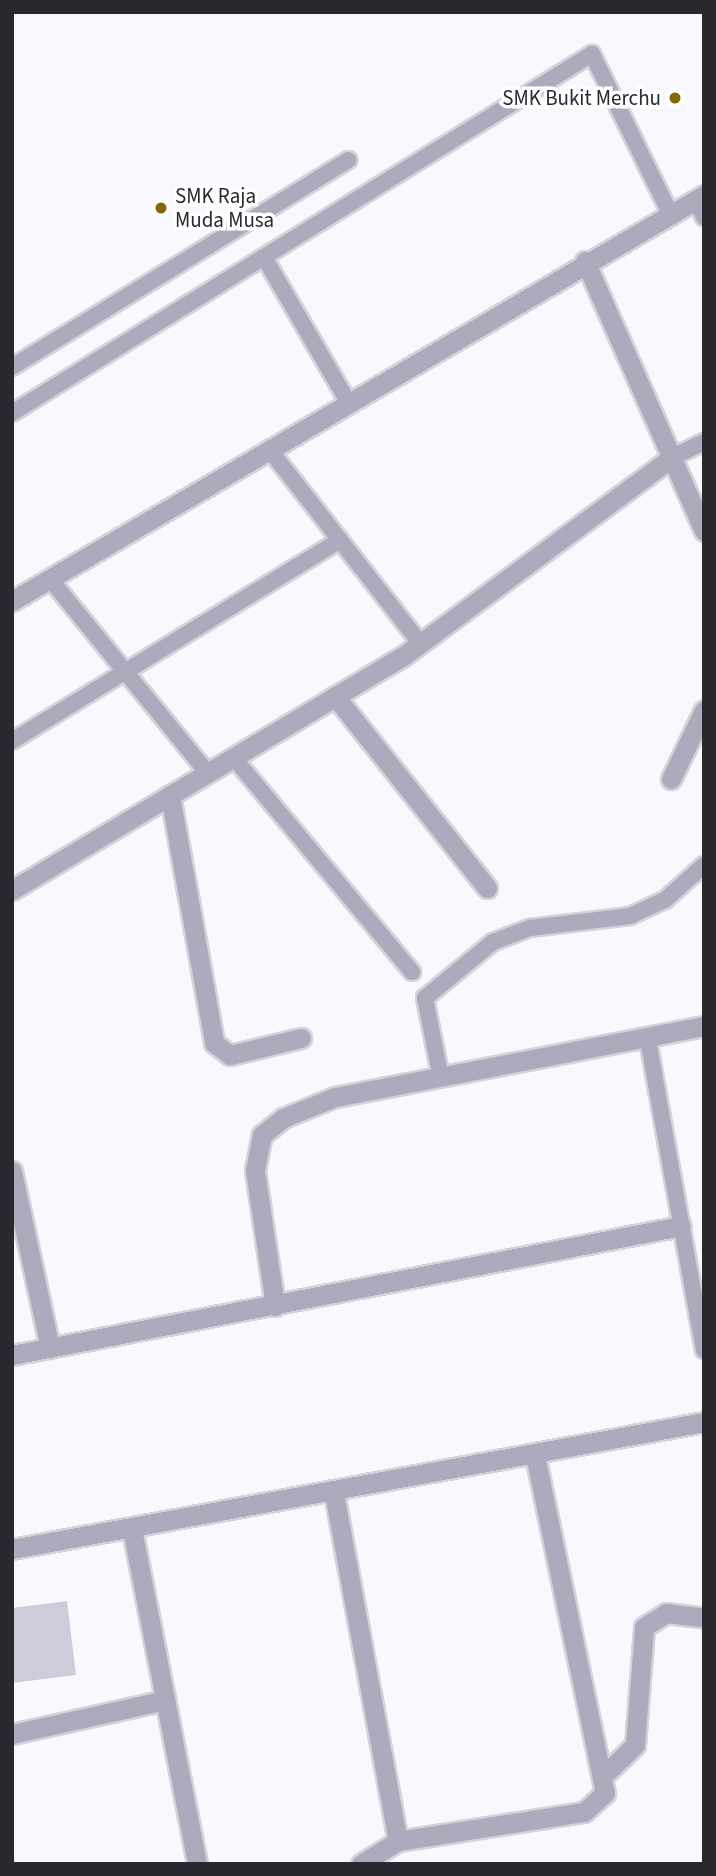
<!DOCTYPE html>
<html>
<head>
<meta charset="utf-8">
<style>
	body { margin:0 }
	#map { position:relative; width:716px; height:1876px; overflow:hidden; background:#faf8ff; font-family:"Source Sans 3",sans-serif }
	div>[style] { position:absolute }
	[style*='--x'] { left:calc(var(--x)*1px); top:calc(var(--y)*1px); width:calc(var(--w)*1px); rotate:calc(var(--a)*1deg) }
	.building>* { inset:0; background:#cfcbdb }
	.roads { filter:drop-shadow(2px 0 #d4d3d9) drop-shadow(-2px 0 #d4d3d9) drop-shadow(0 2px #d4d3d9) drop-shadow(0 -2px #d4d3d9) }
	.service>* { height:16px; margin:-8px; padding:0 8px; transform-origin:8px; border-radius:8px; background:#aeaabd }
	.minor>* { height:19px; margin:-9.5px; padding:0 9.5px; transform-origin:9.5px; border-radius:9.5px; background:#aeaabd }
	.dots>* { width:19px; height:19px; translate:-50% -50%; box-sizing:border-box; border:4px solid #fff; border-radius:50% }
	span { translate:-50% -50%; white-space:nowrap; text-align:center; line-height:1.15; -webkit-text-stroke:7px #fff; paint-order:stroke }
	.poi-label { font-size:21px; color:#29282e }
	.right { translate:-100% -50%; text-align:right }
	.left { translate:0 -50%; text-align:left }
	.frame { position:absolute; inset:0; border:14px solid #29282e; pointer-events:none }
</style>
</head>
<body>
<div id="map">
	<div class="building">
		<i style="clip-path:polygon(67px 1601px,76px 1675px,12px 1683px,12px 1608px)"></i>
	</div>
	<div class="roads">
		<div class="service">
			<i style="--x:696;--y:200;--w:19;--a:65"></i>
			<i style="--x:264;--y:257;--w:168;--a:59.9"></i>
			<i style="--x:12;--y:367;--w:395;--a:-31.6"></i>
			<i style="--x:12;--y:413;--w:682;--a:-31.76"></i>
			<i style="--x:592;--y:54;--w:179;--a:63.9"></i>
			<i style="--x:269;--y:449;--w:246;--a:52.1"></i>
			<i style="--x:671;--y:458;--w:37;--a:-26"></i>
			<i style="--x:50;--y:579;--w:249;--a:50.9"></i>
			<i style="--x:12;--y:741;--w:385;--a:-31.5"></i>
			<i style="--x:233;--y:757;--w:280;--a:50.2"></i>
			<i style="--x:648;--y:1040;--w:315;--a:79.8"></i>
			<i style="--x:441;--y:1078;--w:82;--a:-101.3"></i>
			<i style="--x:425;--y:998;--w:88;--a:-39.5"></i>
			<i style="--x:493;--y:942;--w:40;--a:-21"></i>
			<i style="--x:530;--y:928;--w:101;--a:-6.8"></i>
			<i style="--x:630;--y:916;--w:38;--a:-25"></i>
			<i style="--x:665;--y:900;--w:52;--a:-41.9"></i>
		</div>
		<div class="minor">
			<i style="--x:585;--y:261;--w:295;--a:66.2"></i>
			<i style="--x:12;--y:601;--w:802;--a:-30.4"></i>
			<i style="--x:335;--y:696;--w:245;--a:51.6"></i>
			<i style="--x:671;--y:779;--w:76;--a:-64.4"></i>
			<i style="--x:170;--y:795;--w:252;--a:79.9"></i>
			<i style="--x:214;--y:1043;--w:20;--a:37"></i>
			<i style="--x:230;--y:1055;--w:73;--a:-13.5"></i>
			<i style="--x:12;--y:890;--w:454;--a:-30.9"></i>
			<i style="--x:402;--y:657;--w:335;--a:-36.5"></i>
			<i style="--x:12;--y:1171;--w:181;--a:77.9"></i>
			<i style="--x:275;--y:1306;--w:137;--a:-98.4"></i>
			<i style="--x:255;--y:1170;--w:36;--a:-79"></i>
			<i style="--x:262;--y:1135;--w:27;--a:-39"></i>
			<i style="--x:283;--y:1118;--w:56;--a:-22"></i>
			<i style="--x:335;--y:1097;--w:376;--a:-10.9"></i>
			<i style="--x:12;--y:1355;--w:681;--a:-10.91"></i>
			<i style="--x:334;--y:1493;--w:354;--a:79.6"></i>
			<i style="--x:132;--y:1529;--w:341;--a:79"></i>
			<i style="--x:12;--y:1549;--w:704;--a:-10.4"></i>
			<i style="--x:12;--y:1734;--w:157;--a:-12.5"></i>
			<i style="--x:604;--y:1775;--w:43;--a:-44.1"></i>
			<i style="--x:635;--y:1745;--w:118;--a:-85.6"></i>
			<i style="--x:644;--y:1627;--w:26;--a:-32"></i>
			<i style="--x:666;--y:1613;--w:38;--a:7"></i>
			<i style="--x:361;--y:1864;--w:44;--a:-31.9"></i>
			<i style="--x:398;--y:1841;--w:188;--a:-8.9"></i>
			<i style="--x:584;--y:1812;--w:28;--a:-42"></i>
			<i style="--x:605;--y:1793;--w:345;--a:-101.7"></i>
		</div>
	</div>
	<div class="dots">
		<i style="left:675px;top:98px;background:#866601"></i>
		<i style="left:161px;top:208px;background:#866601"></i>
	</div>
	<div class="poi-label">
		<span class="right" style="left:661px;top:98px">SMK Bukit Merchu</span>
		<span class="left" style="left:175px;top:208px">SMK Raja<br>Muda Musa</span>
	</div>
	<div class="frame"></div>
</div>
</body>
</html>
